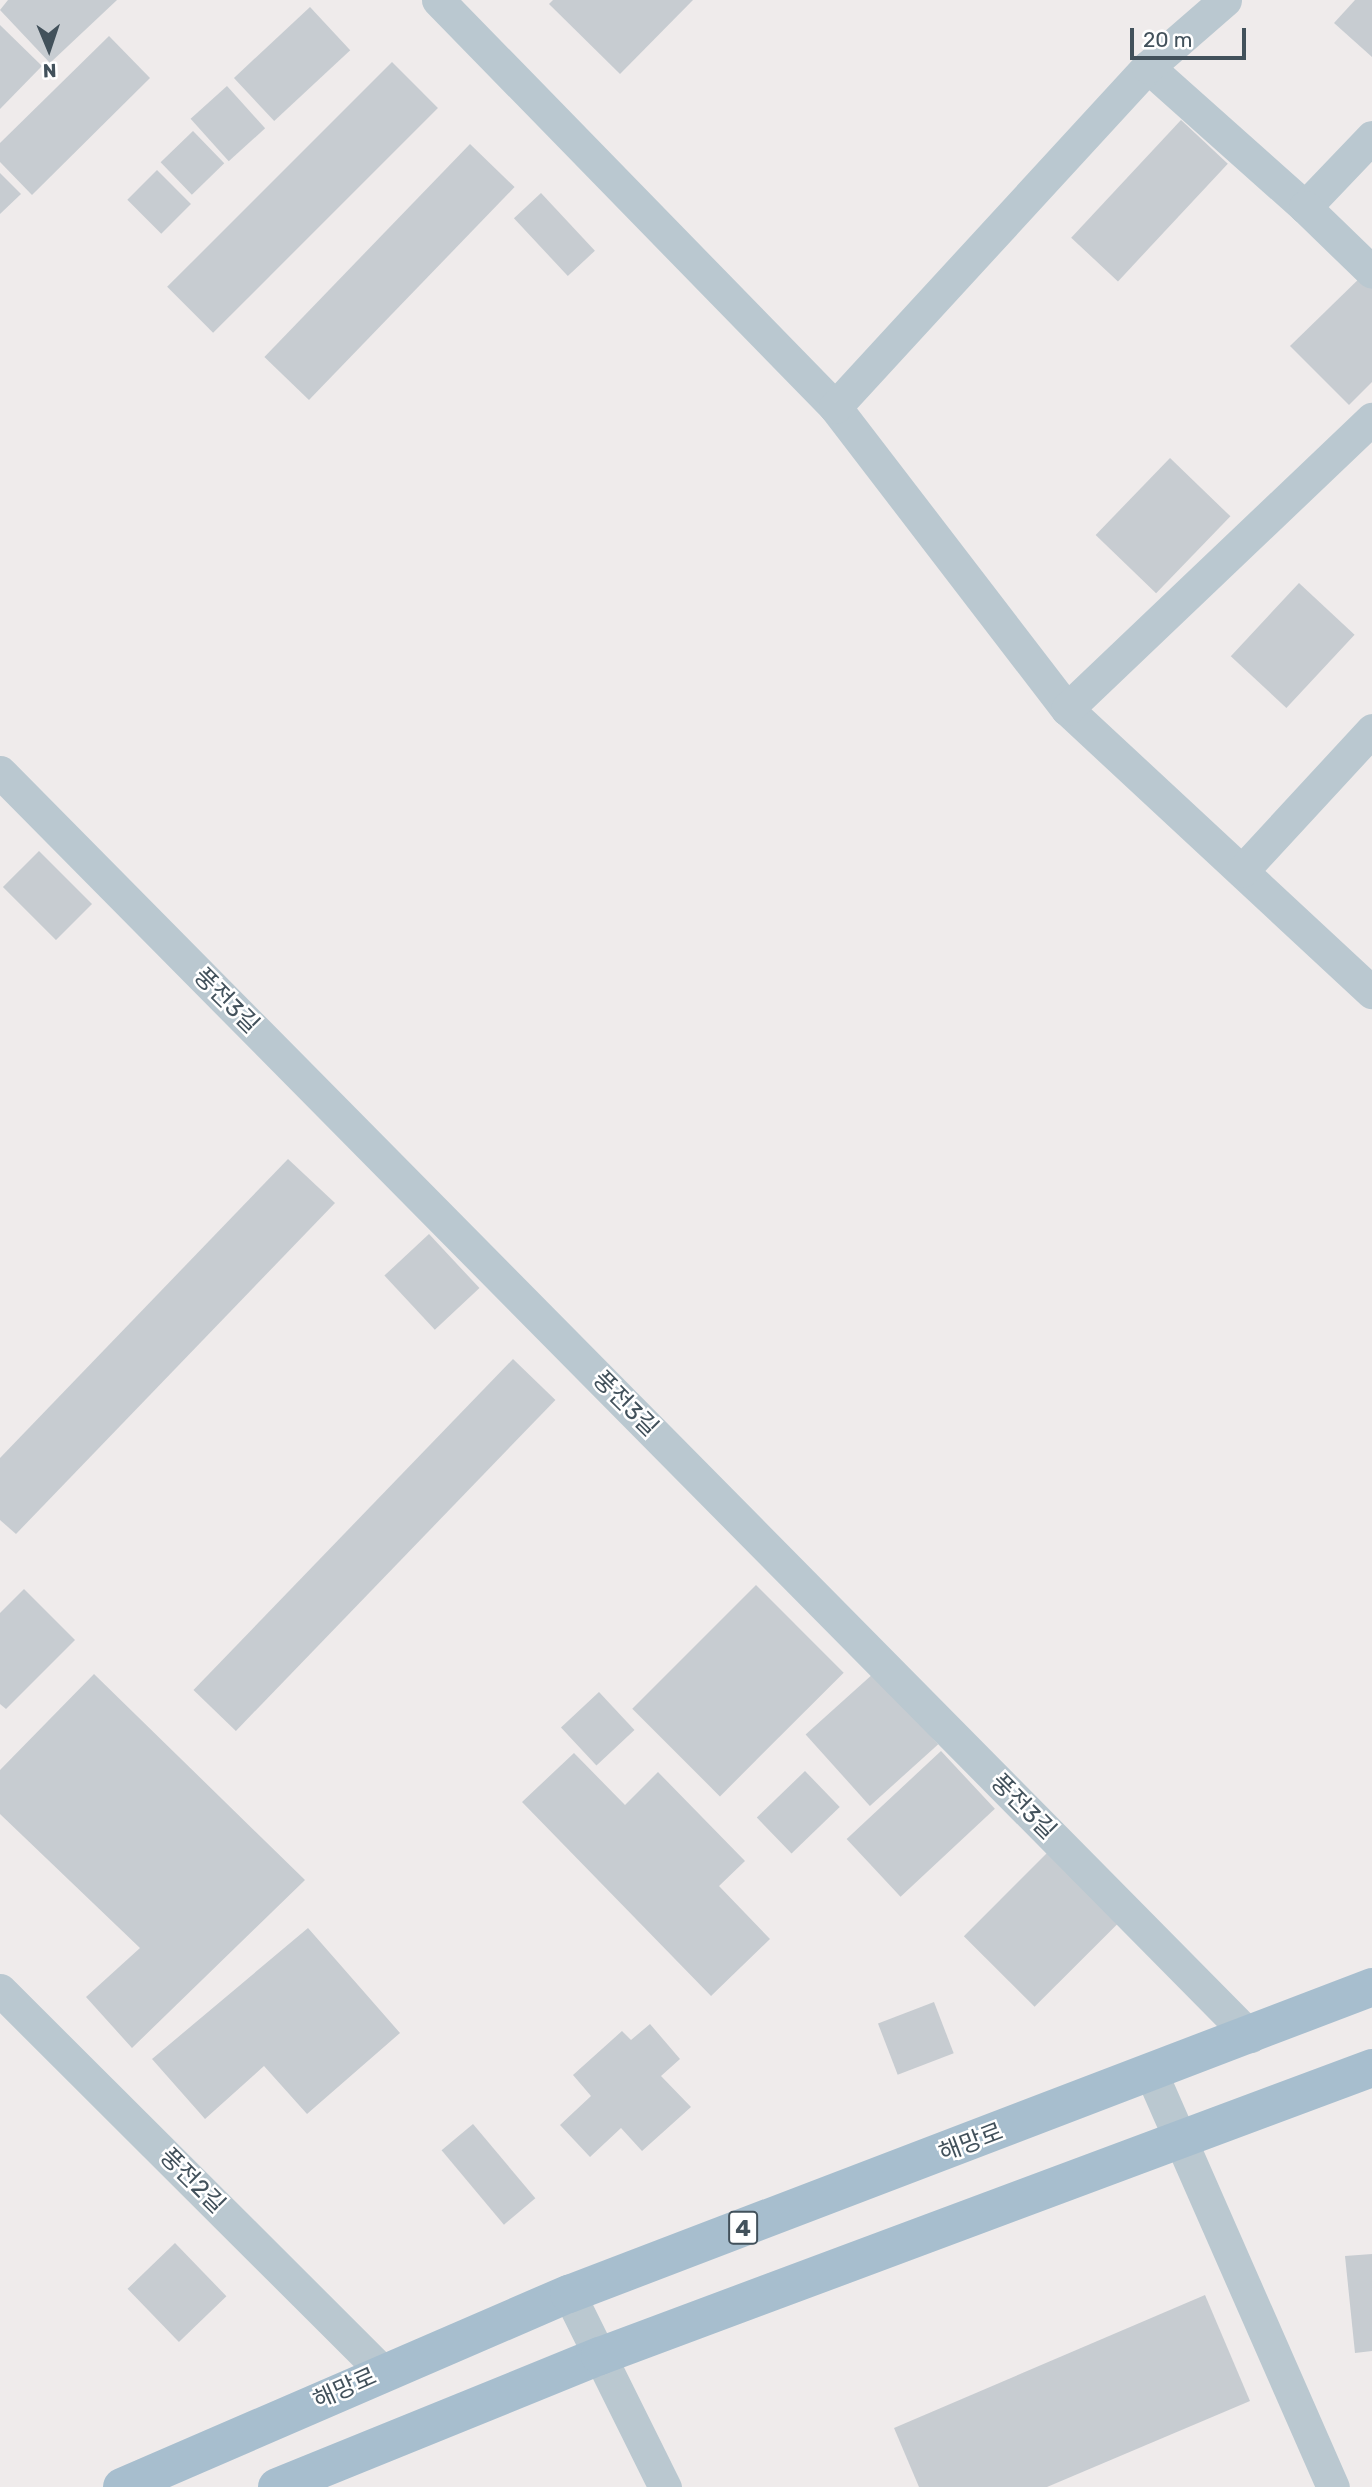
<!DOCTYPE html>
<html>
<head>
<meta charset="utf-8">
<style>
	body { margin:0 }
	#map { position:relative; width:1372px; height:2487px; overflow:hidden; background:#efebeb; font-family:Rubik,"Noto Sans KR",sans-serif }
	div>[style] { position:absolute }
	[style*='--x'] { left:calc(var(--x)*1px); top:calc(var(--y)*1px); width:calc(var(--w)*1px); rotate:calc(var(--a)*1deg) }
	.building>* { inset:0; background:#c7ccd1; transform-origin:0 0 }
	.minor>* { height:33px; margin:-16.5px; padding:0 16.5px; transform-origin:16.5px; border-radius:16.5px; background:#bac8d0 }
	.primary>* { height:38px; margin:-19px; padding:0 19px; transform-origin:19px; border-radius:19px; background:#a7bece }
	span { translate:-50% -50%; white-space:nowrap; text-align:center; line-height:1.15; -webkit-text-stroke:5px #fff; paint-order:stroke }
	.shield-label span { padding:2px 5px; background:#fff; border:2px solid; border-radius:5px; -webkit-text-stroke-width:0 }
	.shield-label { font-size:23px; color:#42515b; font-weight:700 }
	.street-label { font-size:24px; color:#42515b }
	.north { position:absolute; left:14px; top:14px; width:70px; height:70px; -webkit-text-stroke:5px #fff; paint-order:stroke; rotate:178deg; font-size:19px; font-weight:700; line-height:28px; text-align:center; color:#42515b }
	.north::after { content:''; display:block; margin:auto; width:24px; height:32px; background:#42515b; clip-path:polygon(50% 0,100% 100%,50% 72%,0 100%) }
	.scale { position:absolute; left:1130px; top:28px; width:116px; height:32px; box-sizing:border-box; border:4px solid #42515b; border-top:0; padding-left:9px; font-size:21px; line-height:24px; white-space:nowrap; color:#42515b; -webkit-text-stroke:5px #fff; paint-order:stroke }
</style>
</head>
<body>
<div id="map">
	<div class="building">
		<i style="clip-path:polygon(8px 0,117px 0,50px 63px,0 10px)"></i>
		<i style="clip-path:polygon(553px 0,693px 0,620px 74px,549px 4px)"></i>
		<i style="clip-path:polygon(1355px 0,1372px 0,1372px 57px,1334px 23px)"></i>
		<i style="left:310px;top:7px;width:59px;height:104px;rotate:47deg"></i>
		<i style="clip-path:polygon(0 25px,42px 66px,0 109px)"></i>
		<i style="clip-path:polygon(109px 36px,150px 78px,32px 195px,0 162px,0 143px)"></i>
		<i style="left:392px;top:62px;width:65px;height:318px;rotate:45deg"></i>
		<i style="left:227px;top:86px;width:57px;height:49px;rotate:48deg"></i>
		<i style="left:1181px;top:120px;width:64px;height:161px;rotate:43deg"></i>
		<i style="left:193px;top:131px;width:45px;height:45px;rotate:46deg"></i>
		<i style="left:470px;top:144px;width:62px;height:296px;rotate:44deg"></i>
		<i style="left:157px;top:170px;width:48px;height:42px;rotate:45deg"></i>
		<i style="clip-path:polygon(0 173px,21px 194px,0 214px)"></i>
		<i style="left:541px;top:193px;width:79px;height:37px;rotate:47deg"></i>
		<i style="clip-path:polygon(1367px 271px,1372px 276px,1372px 382px,1349px 405px,1290px 346px)"></i>
		<i style="left:1170px;top:458px;width:84px;height:107px;rotate:44deg"></i>
		<i style="left:1299px;top:583px;width:76px;height:100px;rotate:43deg"></i>
		<i style="left:39px;top:851px;width:75px;height:51px;rotate:45deg"></i>
		<i style="clip-path:polygon(288px 1159px,335px 1203px,16px 1534px,0 1520px,0 1458px)"></i>
		<i style="left:429px;top:1234px;width:74px;height:61px;rotate:47deg"></i>
		<i style="left:513px;top:1359px;width:59px;height:460px;rotate:44deg"></i>
		<i style="left:756px;top:1585px;width:124px;height:175px;rotate:45deg"></i>
		<i style="clip-path:polygon(24px 1589px,75px 1640px,6px 1709px,0 1704px,0 1613px)"></i>
		<i style="left:874px;top:1673px;width:96px;height:92px;rotate:48deg"></i>
		<i style="clip-path:polygon(94px 1674px,305px 1880px,132px 2048px,86px 1997px,140px 1948px,0 1814px,0 1770px)"></i>
		<i style="left:599px;top:1692px;width:52px;height:52px;rotate:47deg"></i>
		<i style="left:941px;top:1751px;width:79px;height:129px;rotate:47deg"></i>
		<i style="clip-path:polygon(574px 1753px,625px 1805px,658px 1772px,745px 1861px,719px 1886px,770px 1939px,711px 1996px,522px 1802px)"></i>
		<i style="left:805px;top:1771px;width:50px;height:67px;rotate:46deg"></i>
		<i style="left:1048px;top:1852px;width:100px;height:119px;rotate:45deg"></i>
		<i style="clip-path:polygon(308px 1928px,400px 2033px,307px 2114px,264px 2066px,205px 2119px,152px 2059px)"></i>
		<i style="left:934px;top:2002px;width:55px;height:60px;rotate:69deg"></i>
		<i style="clip-path:polygon(650px 2024px,680px 2059px,661px 2076px,691px 2107px,642px 2151px,621px 2128px,590px 2157px,560px 2125px,591px 2096px,573px 2075px,622px 2031px,631px 2040px)"></i>
		<i style="left:473px;top:2124px;width:97px;height:41px;rotate:50deg"></i>
		<i style="left:175px;top:2243px;width:74px;height:66px;rotate:46deg"></i>
		<i style="clip-path:polygon(1372px 2254px,1372px 2351px,1355px 2353px,1345px 2256px)"></i>
		<i style="clip-path:polygon(1205px 2295px,1250px 2401px,1047px 2487px,919px 2487px,894px 2428px)"></i>
	</div>
	<div class="minor">
		<i style="--x:438;--y:0;--w:569;--a:45.71"></i>
		<i style="--x:835;--y:407;--w:381;--a:52.5"></i>
		<i style="--x:1067;--y:709;--w:416;--a:42.9"></i>
		<i style="--x:1148;--y:67;--w:210;--a:41.7"></i>
		<i style="--x:1305;--y:207;--w:97;--a:-46.3"></i>
		<i style="--x:1305;--y:207;--w:93;--a:44.1"></i>
		<i style="--x:835;--y:407;--w:462;--a:-47.4"></i>
		<i style="--x:1148;--y:67;--w:102;--a:-41"></i>
		<i style="--x:1067;--y:709;--w:421;--a:-43.6"></i>
		<i style="--x:0;--y:772;--w:1778;--a:45.32"></i>
		<i style="--x:1242;--y:871;--w:192;--a:-47.3"></i>
		<i style="--x:0;--y:1990;--w:541;--a:44.93"></i>
		<i style="--x:1152;--y:2075;--w:450;--a:66.3"></i>
		<i style="--x:569;--y:2294;--w:216;--a:63.6"></i>
	</div>
	<div class="primary">
		<i style="--x:122;--y:2487;--w:487;--a:-23.4"></i>
		<i style="--x:569;--y:2294;--w:860;--a:-20.92"></i>
		<i style="--x:277;--y:2487;--w:349;--a:-22.1"></i>
		<i style="--x:600;--y:2356;--w:824;--a:-20.46"></i>
	</div>
	<div class="shield-label">
		<span style="left:743px;top:2228px">4</span>
	</div>
	<div class="street-label">
		<span style="left:226px;top:1001px;rotate:45deg">풍전3길</span>
		<span style="left:625px;top:1404px;rotate:45deg">풍전3길</span>
		<span style="left:1023px;top:1807px;rotate:45deg">풍전3길</span>
		<span style="left:971px;top:2143px;rotate:-21deg">해망로</span>
		<span style="left:192px;top:2181px;rotate:45deg">풍전2길</span>
		<span style="left:345px;top:2389px;rotate:-24deg">해망로</span>
	</div>
	<div class="north">N</div>
	<div class="scale">20 m</div>
</div>
</body>
</html>
